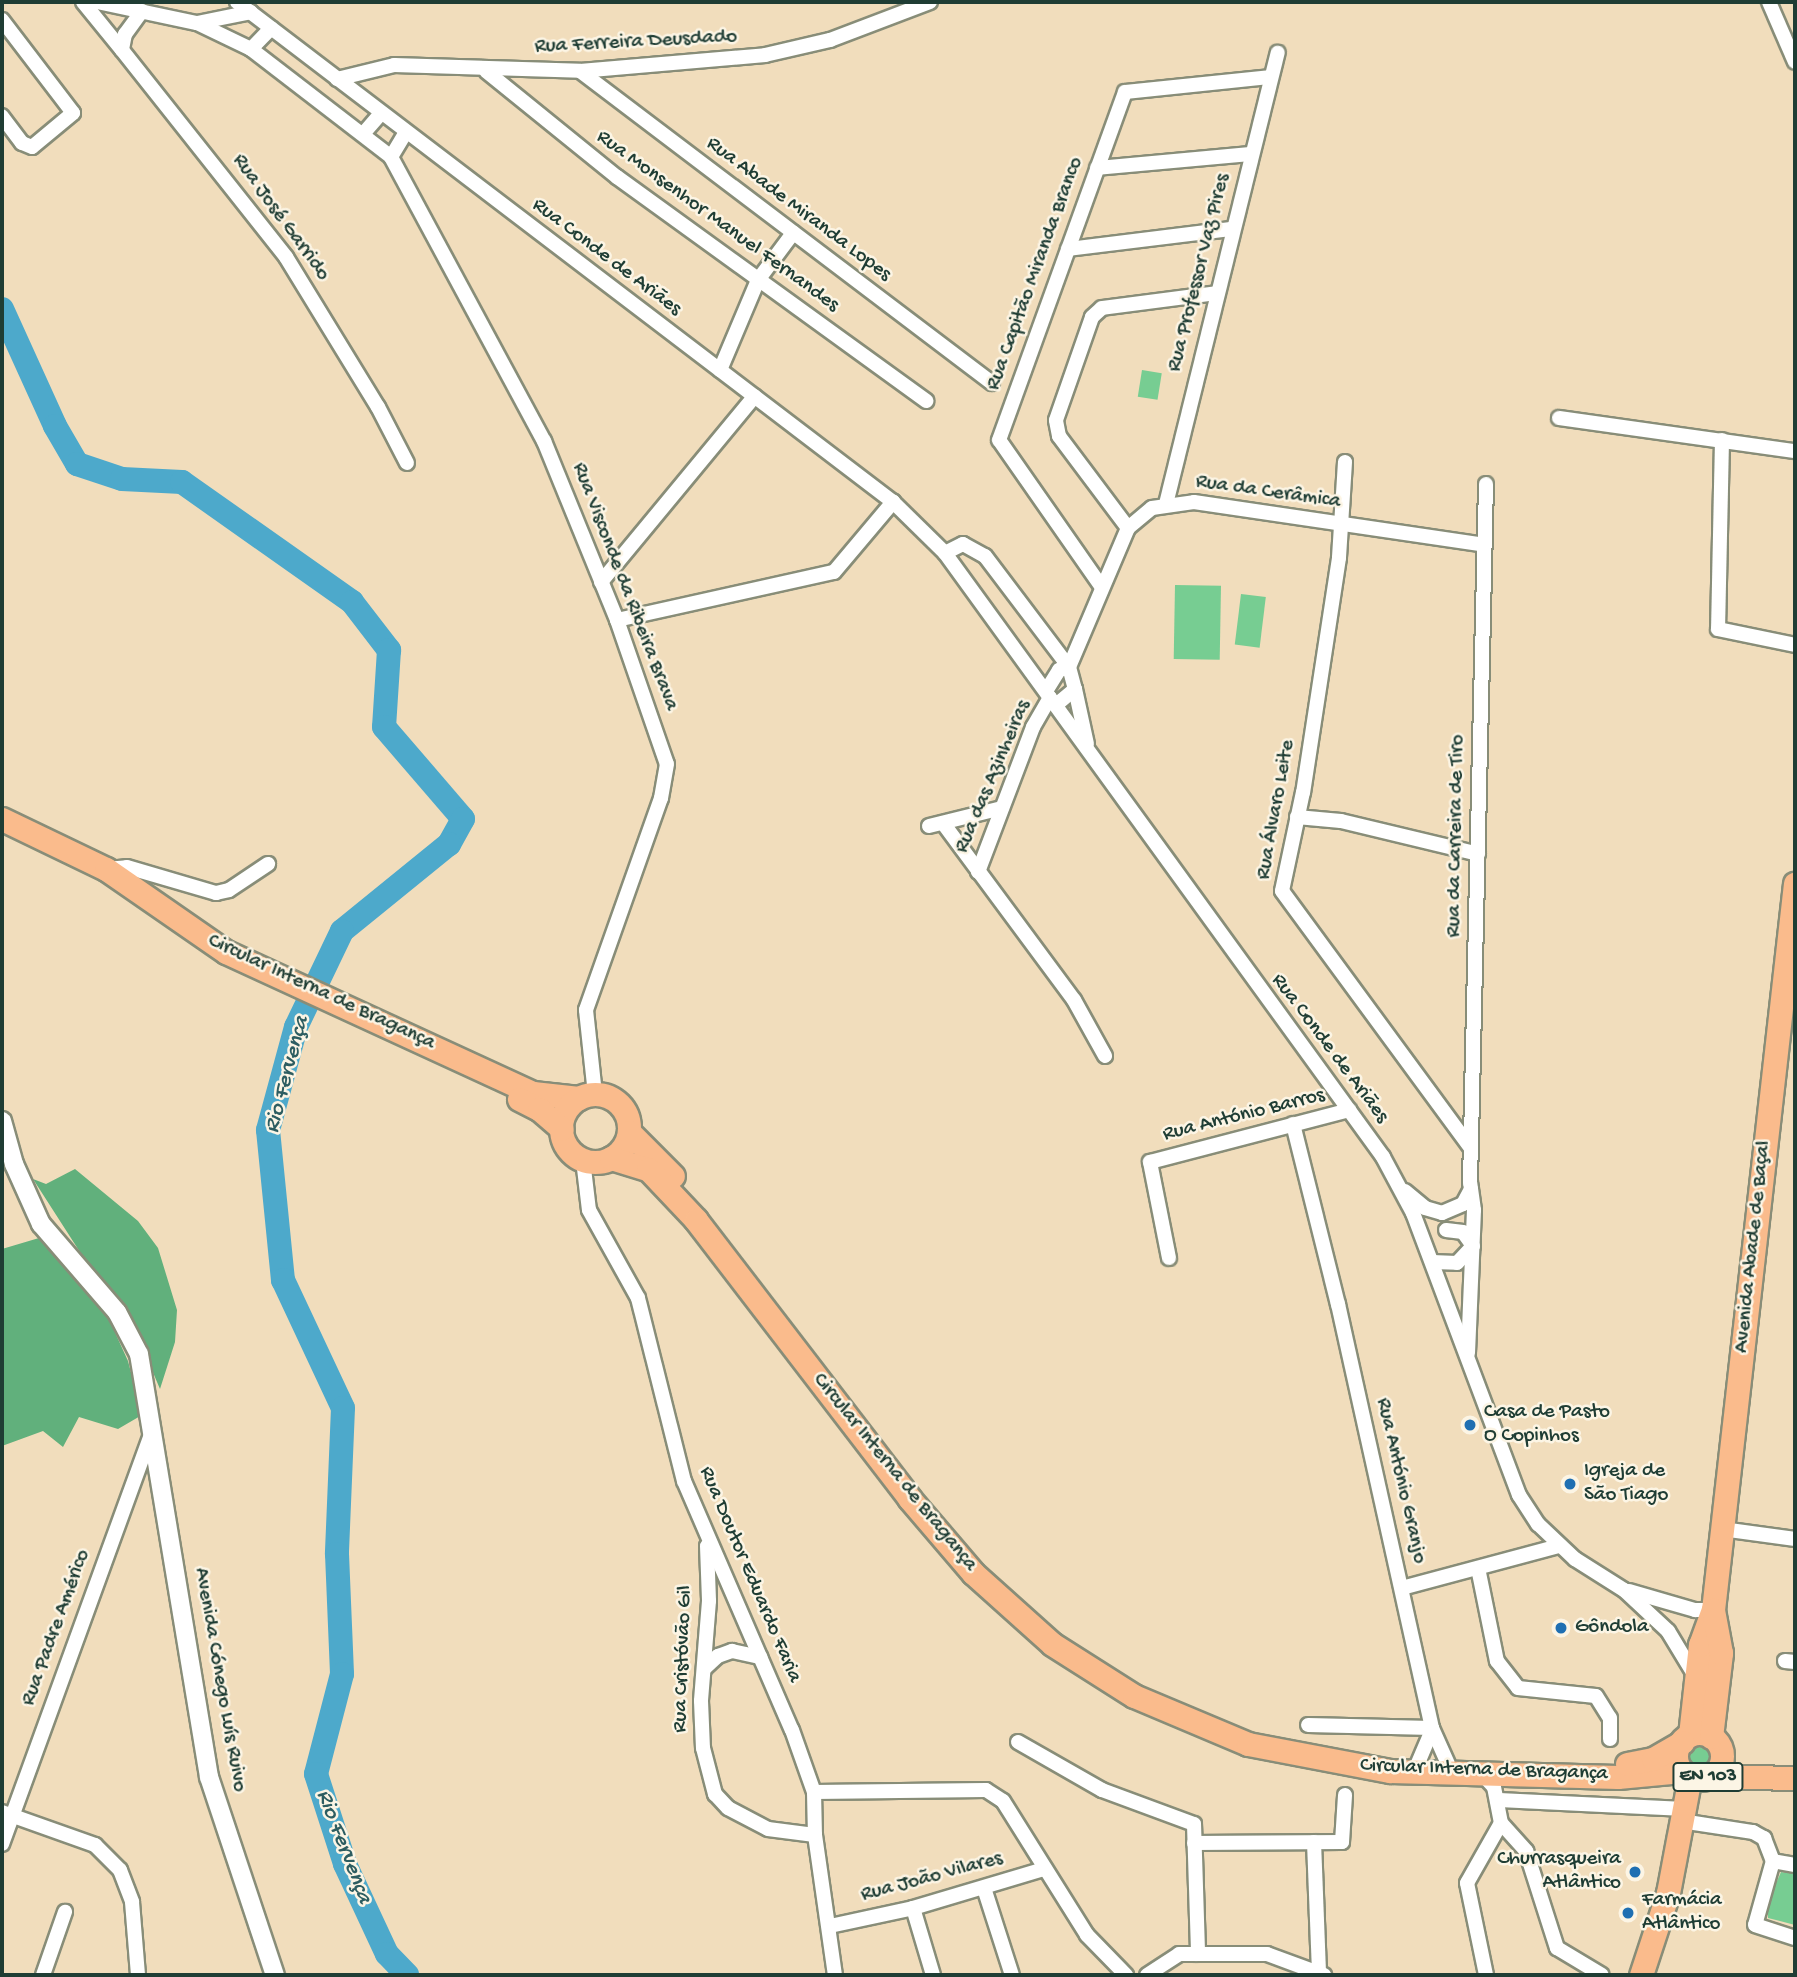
<!DOCTYPE html>
<html>
<head>
<meta charset="utf-8">
<style>
	body { margin:0 }
	#map { position:relative; width:1797px; height:1977px; overflow:hidden; background:#f1ddbc; font-family:"Gochi Hand",sans-serif }
	div>[style] { position:absolute }
	[style*='--x'] { left:calc(var(--x)*1px); top:calc(var(--y)*1px); width:calc(var(--w)*1px); rotate:calc(var(--a)*1deg) }
	.green>* { inset:0; background:#77cd92; transform-origin:0 0 }
	.round { border-radius:50% }
	.forest>* { inset:0; background:#61b07c }
	.river>* { height:24px; margin:-12px; padding:0 12px; transform-origin:12px; border-radius:12px; background:#4da9cb }
	.roads { filter:drop-shadow(2px 0 #888d78) drop-shadow(-2px 0 #888d78) drop-shadow(0 2px #888d78) drop-shadow(0 -2px #888d78) }
	.minor>* { height:14px; margin:-7px; padding:0 7px; transform-origin:7px; border-radius:7px; background:#fff }
	.tertiary>* { height:18px; margin:-9px; padding:0 9px; transform-origin:9px; border-radius:9px; background:#fff }
	.primary>* { height:23px; margin:-11.5px; padding:0 11.5px; transform-origin:11.5px; border-radius:11.5px; background:#fabb8c }
	.primary>.ring { margin:-11.5px; padding:0; box-sizing:content-box; background:none; border:23px solid #fabb8c; border-radius:50% }
	.dots>* { width:19px; height:19px; translate:-50% -50%; box-sizing:border-box; border:4px solid #fcf5e5; border-radius:50% }
	span { translate:-50% -50%; white-space:nowrap; text-align:center; line-height:1.15; -webkit-text-stroke:5px #fcf5e5; paint-order:stroke }
	.shield-label span { padding:2px 5px; background:#fcf5e5; border:2px solid; border-radius:5px; -webkit-text-stroke-width:0 }
	.shield-label { font-size:19px; color:#1f3d34; font-weight:700 }
	.street-label { font-size:21px; color:#1f3d34 }
	.poi-label { font-size:21px; color:#1f3d34 }
	.left { translate:0 -50%; text-align:left }
	.right { translate:-100% -50%; text-align:right }
	.water-label { font-size:23px; color:#2d5d61; font-style:italic }
	.frame { position:absolute; inset:0; border:4px solid #1f3d34; pointer-events:none }
</style>
</head>
<body>
<div id="map">
	<div class="green">
		<i style="left:1142px;top:370px;width:20px;height:27px;rotate:9deg"></i>
		<i style="left:1175px;top:585px;width:46px;height:74px;rotate:1deg"></i>
		<i style="left:1241px;top:594px;width:25px;height:51px;rotate:7deg"></i>
		<i class="round" style="left:1685px;top:1743px;width:26px;height:26px"></i>
		<i style="clip-path:polygon(1781px 1872px,1795px 1874px,1795px 1925px,1768px 1918px,1768px 1901px)"></i>
	</div>
	<div class="forest">
		<i style="clip-path:polygon(75px 1169px,138px 1221px,158px 1248px,177px 1310px,175px 1342px,160px 1389px,126px 1309px,87px 1263px,33px 1179px,46px 1184px)"></i>
		<i style="clip-path:polygon(39px 1238px,90px 1291px,108px 1317px,128px 1361px,142px 1415px,118px 1429px,79px 1417px,63px 1447px,43px 1431px,2px 1446px,2px 1249px)"></i>
	</div>
	<div class="river">
		<i style="--x:2;--y:309;--w:128;--a:65.6"></i>
		<i style="--x:55;--y:426;--w:44;--a:59.9"></i>
		<i style="--x:77;--y:464;--w:47;--a:18.4"></i>
		<i style="--x:122;--y:479;--w:60;--a:2.9"></i>
		<i style="--x:182;--y:482;--w:208;--a:35.2"></i>
		<i style="--x:352;--y:602;--w:61;--a:52.4"></i>
		<i style="--x:389;--y:650;--w:77;--a:93.7"></i>
		<i style="--x:384;--y:727;--w:121;--a:49.3"></i>
		<i style="--x:463;--y:819;--w:29;--a:119"></i>
		<i style="--x:449;--y:844;--w:138;--a:140.9"></i>
		<i style="--x:342;--y:931;--w:106;--a:115.6"></i>
		<i style="--x:296;--y:1027;--w:107;--a:105.2"></i>
		<i style="--x:268;--y:1130;--w:151;--a:84.3"></i>
		<i style="--x:283;--y:1280;--w:141;--a:64.9"></i>
		<i style="--x:343;--y:1408;--w:146;--a:92.4"></i>
		<i style="--x:337;--y:1554;--w:120;--a:87.6"></i>
		<i style="--x:342;--y:1674;--w:103;--a:104.6"></i>
		<i style="--x:316;--y:1774;--w:95;--a:72.1"></i>
		<i style="--x:345;--y:1864;--w:99;--a:65"></i>
		<i style="--x:387;--y:1954;--w:29;--a:46"></i>
	</div>
	<div class="roads">
		<div class="minor">
			<i style="--x:83;--y:2;--w:62;--a:50.9"></i>
			<i style="--x:97;--y:2;--w:102;--a:11.9"></i>
			<i style="--x:197;--y:23;--w:60;--a:25.7"></i>
			<i style="--x:251;--y:49;--w:177;--a:37.6"></i>
			<i style="--x:391;--y:157;--w:323;--a:61.7"></i>
			<i style="--x:544;--y:441;--w:193;--a:67.8"></i>
			<i style="--x:617;--y:620;--w:152;--a:70.9"></i>
			<i style="--x:667;--y:764;--w:35;--a:100"></i>
			<i style="--x:661;--y:798;--w:225;--a:109.5"></i>
			<i style="--x:586;--y:1010;--w:84;--a:83.9"></i>
			<i style="--x:237;--y:2;--w:825;--a:37.31"></i>
			<i style="--x:893;--y:502;--w:73;--a:44.4"></i>
			<i style="--x:945;--y:553;--w:746;--a:54.05"></i>
			<i style="--x:1383;--y:1157;--w:64;--a:61.8"></i>
			<i style="--x:1413;--y:1213;--w:301;--a:69.4"></i>
			<i style="--x:1519;--y:1495;--w:35;--a:57"></i>
			<i style="--x:1538;--y:1524;--w:51;--a:43.4"></i>
			<i style="--x:1575;--y:1559;--w:58;--a:32.3"></i>
			<i style="--x:1624;--y:1590;--w:60;--a:43"></i>
			<i style="--x:1668;--y:1631;--w:50;--a:58.8"></i>
			<i style="--x:1769;--y:2;--w:65;--a:66.6"></i>
			<i style="--x:142;--y:11;--w:29;--a:126"></i>
			<i style="--x:125;--y:34;--w:16;--a:101"></i>
			<i style="--x:122;--y:50;--w:264;--a:51.6"></i>
			<i style="--x:286;--y:257;--w:176;--a:58.5"></i>
			<i style="--x:378;--y:407;--w:63;--a:62.6"></i>
			<i style="--x:2;--y:20;--w:117;--a:52.6"></i>
			<i style="--x:73;--y:113;--w:53;--a:140.3"></i>
			<i style="--x:32;--y:147;--w:11;--a:-158"></i>
			<i style="--x:22;--y:143;--w:34;--a:-127"></i>
			<i style="--x:197;--y:23;--w:55;--a:-11.5"></i>
			<i style="--x:251;--y:49;--w:29;--a:-46"></i>
			<i style="--x:486;--y:71;--w:169;--a:39"></i>
			<i style="--x:617;--y:177;--w:382;--a:35.9"></i>
			<i style="--x:580;--y:71;--w:517;--a:37.14"></i>
			<i style="--x:337;--y:79;--w:59;--a:-13.8"></i>
			<i style="--x:394;--y:65;--w:186;--a:1.8"></i>
			<i style="--x:580;--y:71;--w:186;--a:-4.9"></i>
			<i style="--x:765;--y:55;--w:67;--a:-13"></i>
			<i style="--x:830;--y:40;--w:107;--a:-20.8"></i>
			<i style="--x:363;--y:134;--w:28;--a:-49"></i>
			<i style="--x:391;--y:157;--w:29;--a:-59"></i>
			<i style="--x:1097;--y:168;--w:155;--a:-5.2"></i>
			<i style="--x:1068;--y:249;--w:165;--a:-7"></i>
			<i style="--x:720;--y:370;--w:98;--a:-67.1"></i>
			<i style="--x:758;--y:280;--w:59;--a:-53.3"></i>
			<i style="--x:1559;--y:418;--w:238;--a:8"></i>
			<i style="--x:1722;--y:440;--w:189;--a:91.2"></i>
			<i style="--x:1718;--y:629;--w:79;--a:11.7"></i>
			<i style="--x:1345;--y:462;--w:96;--a:93.6"></i>
			<i style="--x:1339;--y:558;--w:237;--a:98.7"></i>
			<i style="--x:1303;--y:792;--w:101;--a:102"></i>
			<i style="--x:1282;--y:891;--w:319;--a:53.7"></i>
			<i style="--x:1166;--y:504;--w:465;--a:-76.1"></i>
			<i style="--x:1128;--y:528;--w:115;--a:-126.9"></i>
			<i style="--x:1059;--y:436;--w:16;--a:-101"></i>
			<i style="--x:1056;--y:420;--w:109;--a:-70.7"></i>
			<i style="--x:1092;--y:317;--w:13;--a:-42"></i>
			<i style="--x:1102;--y:308;--w:116;--a:-7.4"></i>
			<i style="--x:945;--y:553;--w:20;--a:-27"></i>
			<i style="--x:963;--y:544;--w:25;--a:29"></i>
			<i style="--x:985;--y:556;--w:139;--a:52.9"></i>
			<i style="--x:1069;--y:667;--w:23;--a:75"></i>
			<i style="--x:1075;--y:689;--w:25;--a:140"></i>
			<i style="--x:601;--y:582;--w:241;--a:-50.4"></i>
			<i style="--x:1101;--y:586;--w:178;--a:-124.9"></i>
			<i style="--x:999;--y:440;--w:370;--a:-70.1"></i>
			<i style="--x:1125;--y:92;--w:145;--a:-5.9"></i>
			<i style="--x:617;--y:620;--w:222;--a:-12.5"></i>
			<i style="--x:834;--y:572;--w:92;--a:-49.9"></i>
			<i style="--x:1069;--y:667;--w:151;--a:-67"></i>
			<i style="--x:1128;--y:528;--w:31;--a:-40"></i>
			<i style="--x:1152;--y:508;--w:42;--a:-8.1"></i>
			<i style="--x:1194;--y:502;--w:294;--a:8.4"></i>
			<i style="--x:1075;--y:689;--w:56;--a:77.7"></i>
			<i style="--x:1046;--y:691;--w:25;--a:-58"></i>
			<i style="--x:1059;--y:670;--w:10;--a:-17"></i>
			<i style="--x:1297;--y:817;--w:44;--a:5.2"></i>
			<i style="--x:1341;--y:821;--w:141;--a:13.5"></i>
			<i style="--x:943;--y:823;--w:220;--a:53.5"></i>
			<i style="--x:1074;--y:1000;--w:64;--a:61"></i>
			<i style="--x:929;--y:826;--w:75;--a:-13.9"></i>
			<i style="--x:106;--y:869;--w:21;--a:-5"></i>
			<i style="--x:127;--y:867;--w:93;--a:16.3"></i>
			<i style="--x:216;--y:893;--w:13;--a:-13"></i>
			<i style="--x:229;--y:890;--w:47;--a:-33.7"></i>
			<i style="--x:978;--y:872;--w:155;--a:-69.2"></i>
			<i style="--x:1033;--y:727;--w:34;--a:-60"></i>
			<i style="--x:1293;--y:1124;--w:186;--a:76"></i>
			<i style="--x:1338;--y:1304;--w:434;--a:77.5"></i>
			<i style="--x:1432;--y:1728;--w:124;--a:-178.6"></i>
			<i style="--x:583;--y:1160;--w:50;--a:83.2"></i>
			<i style="--x:589;--y:1210;--w:101;--a:60.9"></i>
			<i style="--x:638;--y:1298;--w:189;--a:75.9"></i>
			<i style="--x:684;--y:1481;--w:271;--a:66.6"></i>
			<i style="--x:792;--y:1730;--w:66;--a:70.5"></i>
			<i style="--x:814;--y:1792;--w:43;--a:88.7"></i>
			<i style="--x:815;--y:1835;--w:141;--a:81.9"></i>
			<i style="--x:1405;--y:1191;--w:26;--a:40"></i>
			<i style="--x:1425;--y:1208;--w:18;--a:16"></i>
			<i style="--x:1442;--y:1213;--w:23;--a:-23"></i>
			<i style="--x:1463;--y:1204;--w:17;--a:-62"></i>
			<i style="--x:1169;--y:1258;--w:98;--a:-101.2"></i>
			<i style="--x:1150;--y:1162;--w:206;--a:-14.6"></i>
			<i style="--x:1432;--y:1262;--w:25;--a:2"></i>
			<i style="--x:1457;--y:1263;--w:23;--a:-47"></i>
			<i style="--x:1473;--y:1246;--w:17;--a:-126"></i>
			<i style="--x:1463;--y:1232;--w:17;--a:-173"></i>
			<i style="--x:1468;--y:1353;--w:143;--a:-87.6"></i>
			<i style="--x:1474;--y:1210;--w:27;--a:-98"></i>
			<i style="--x:1470;--y:1183;--w:699;--a:-88.69"></i>
			<i style="--x:1722;--y:1529;--w:74;--a:7.8"></i>
			<i style="--x:707;--y:1546;--w:55;--a:87.9"></i>
			<i style="--x:709;--y:1601;--w:100;--a:94.6"></i>
			<i style="--x:701;--y:1701;--w:47;--a:87.6"></i>
			<i style="--x:703;--y:1748;--w:48;--a:75.4"></i>
			<i style="--x:715;--y:1794;--w:19;--a:47"></i>
			<i style="--x:728;--y:1808;--w:45;--a:27.7"></i>
			<i style="--x:768;--y:1829;--w:47;--a:7.3"></i>
			<i style="--x:1478;--y:1568;--w:95;--a:78.5"></i>
			<i style="--x:1497;--y:1661;--w:34;--a:52"></i>
			<i style="--x:1518;--y:1688;--w:78;--a:5.9"></i>
			<i style="--x:1596;--y:1696;--w:26;--a:58"></i>
			<i style="--x:1610;--y:1718;--w:21;--a:90"></i>
			<i style="--x:1402;--y:1588;--w:163;--a:-15"></i>
			<i style="--x:1629;--y:1591;--w:69;--a:16.1"></i>
			<i style="--x:1695;--y:1610;--w:18;--a:0"></i>
			<i style="--x:1785;--y:1661;--w:10;--a:6"></i>
			<i style="--x:705;--y:1668;--w:18;--a:-43"></i>
			<i style="--x:718;--y:1656;--w:15;--a:-20"></i>
			<i style="--x:732;--y:1651;--w:29;--a:12"></i>
			<i style="--x:1432;--y:1728;--w:39;--a:66"></i>
			<i style="--x:1018;--y:1742;--w:97;--a:29.7"></i>
			<i style="--x:1102;--y:1790;--w:98;--a:20.3"></i>
			<i style="--x:1194;--y:1824;--w:130;--a:88.2"></i>
			<i style="--x:1418;--y:1763;--w:36;--a:-67"></i>
			<i style="--x:1481;--y:1773;--w:19;--a:47"></i>
			<i style="--x:1494;--y:1787;--w:37;--a:79"></i>
			<i style="--x:1501;--y:1823;--w:69;--a:119.5"></i>
			<i style="--x:1467;--y:1883;--w:94;--a:78.3"></i>
			<i style="--x:814;--y:1792;--w:172;--a:-0.7"></i>
			<i style="--x:986;--y:1790;--w:20;--a:33"></i>
			<i style="--x:1003;--y:1801;--w:158;--a:57.9"></i>
			<i style="--x:1087;--y:1935;--w:56;--a:45.7"></i>
			<i style="--x:1499;--y:1800;--w:186;--a:2.8"></i>
			<i style="--x:2;--y:1812;--w:99;--a:19.5"></i>
			<i style="--x:95;--y:1845;--w:35;--a:45"></i>
			<i style="--x:120;--y:1870;--w:34;--a:69"></i>
			<i style="--x:132;--y:1902;--w:73;--a:85.3"></i>
			<i style="--x:1501;--y:1823;--w:38;--a:48"></i>
			<i style="--x:1526;--y:1851;--w:102;--a:72.3"></i>
			<i style="--x:1557;--y:1948;--w:52;--a:31"></i>
			<i style="--x:1694;--y:1823;--w:60;--a:8.7"></i>
			<i style="--x:1753;--y:1832;--w:13;--a:29"></i>
			<i style="--x:1764;--y:1838;--w:25;--a:69"></i>
			<i style="--x:1314;--y:1842;--w:131;--a:87.8"></i>
			<i style="--x:1194;--y:1843;--w:148;--a:-0.4"></i>
			<i style="--x:1342;--y:1842;--w:47;--a:-86.3"></i>
			<i style="--x:2;--y:1844;--w:439;--a:-70"></i>
			<i style="--x:1795;--y:1865;--w:22;--a:-170"></i>
			<i style="--x:1773;--y:1861;--w:66;--a:105.7"></i>
			<i style="--x:1755;--y:1925;--w:42;--a:18"></i>
			<i style="--x:984;--y:1888;--w:91;--a:72.2"></i>
			<i style="--x:913;--y:1908;--w:70;--a:73.4"></i>
			<i style="--x:830;--y:1926;--w:85;--a:-12.2"></i>
			<i style="--x:913;--y:1908;--w:137;--a:-16.6"></i>
			<i style="--x:43;--y:1975;--w:67;--a:-70.8"></i>
			<i style="--x:1147;--y:1975;--w:38;--a:-33"></i>
			<i style="--x:1179;--y:1954;--w:88;--a:0"></i>
			<i style="--x:1267;--y:1954;--w:61;--a:20.2"></i>
		</div>
		<div class="tertiary">
			<i style="--x:2;--y:1121;--w:45;--a:74.4"></i>
			<i style="--x:14;--y:1164;--w:66;--a:65.8"></i>
			<i style="--x:41;--y:1224;--w:116;--a:49.2"></i>
			<i style="--x:117;--y:1312;--w:47;--a:62.4"></i>
			<i style="--x:139;--y:1354;--w:429;--a:80.6"></i>
			<i style="--x:209;--y:1777;--w:209;--a:71.6"></i>
		</div>
		<div class="primary">
			<i style="--x:2;--y:819;--w:115;--a:25.7"></i>
			<i style="--x:106;--y:869;--w:146;--a:34.7"></i>
			<i style="--x:226;--y:952;--w:338;--a:24.7"></i>
			<i style="--x:533;--y:1093;--w:46;--a:6.2"></i>
			<i class="ring" style="left:561px;top:1094px;width:45px;height:45px"></i>
			<i style="--x:519;--y:1099;--w:22;--a:27"></i>
			<i style="--x:539;--y:1109;--w:30;--a:41"></i>
			<i style="--x:629;--y:1132;--w:62;--a:45"></i>
			<i style="--x:611;--y:1158;--w:39;--a:17"></i>
			<i style="--x:648;--y:1169;--w:70;--a:46.7"></i>
			<i style="--x:696;--y:1220;--w:350;--a:52.5"></i>
			<i style="--x:909;--y:1498;--w:99;--a:49.5"></i>
			<i style="--x:973;--y:1573;--w:106;--a:41.9"></i>
			<i style="--x:1052;--y:1644;--w:97;--a:32.4"></i>
			<i style="--x:1134;--y:1696;--w:124;--a:22.8"></i>
			<i style="--x:1248;--y:1744;--w:145;--a:10.8"></i>
			<i style="--x:1390;--y:1771;--w:228;--a:1.5"></i>
			<i style="--x:1618;--y:1777;--w:64;--a:-5.4"></i>
			<i class="ring" style="left:1676px;top:1733px;width:23px;height:23px"></i>
			<i style="--x:1690;--y:1735;--w:91;--a:-83.7"></i>
			<i style="--x:1700;--y:1645;--w:37;--a:-70"></i>
			<i style="--x:1713;--y:1610;--w:731;--a:-83.56"></i>
			<i style="--x:1711;--y:1737;--w:85;--a:-83.2"></i>
			<i style="--x:1721;--y:1653;--w:44;--a:-100.5"></i>
			<i style="--x:1627;--y:1764;--w:26;--a:-11"></i>
			<i style="--x:1653;--y:1759;--w:34;--a:-30"></i>
			<i style="--x:1711;--y:1776;--w:84;--a:1.4"></i>
			<i style="--x:1641;--y:1975;--w:86;--a:-71.8"></i>
			<i style="--x:1668;--y:1893;--w:118;--a:-79.3"></i>
		</div>
	</div>
	<div class="dots">
		<i style="left:1470px;top:1425px;background:#1f6fb2"></i>
		<i style="left:1570px;top:1484px;background:#1f6fb2"></i>
		<i style="left:1561px;top:1628px;background:#1f6fb2"></i>
		<i style="left:1635px;top:1872px;background:#1f6fb2"></i>
		<i style="left:1628px;top:1913px;background:#1f6fb2"></i>
	</div>
	<div class="shield-label">
		<span style="left:1708px;top:1777px">EN 103</span>
	</div>
	<div class="street-label">
		<span style="left:636px;top:43px;rotate:-3deg">Rua Ferreira Deusdado</span>
		<span style="left:798px;top:210px;rotate:37deg">Rua Abade Miranda Lopes</span>
		<span style="left:280px;top:218px;rotate:54deg">Rua José Garrido</span>
		<span style="left:717px;top:222px;rotate:36deg">Rua Monsenhor Manuel Fernandes</span>
		<span style="left:606px;top:258px;rotate:37deg">Rua Conde de Ariães</span>
		<span style="left:1200px;top:273px;rotate:-76deg">Rua Professor Vaz Pires</span>
		<span style="left:1036px;top:274px;rotate:-70deg">Rua Capitão Miranda Branco</span>
		<span style="left:1268px;top:493px;rotate:8deg">Rua da Cerâmica</span>
		<span style="left:624px;top:587px;rotate:69deg">Rua Visconde da Ribeira Brava</span>
		<span style="left:994px;top:777px;rotate:-67deg">Rua das Azinheiras</span>
		<span style="left:1277px;top:810px;rotate:-80deg">Rua Álvaro Leite</span>
		<span style="left:1457px;top:836px;rotate:-89deg">Rua da Carreira de Tiro</span>
		<span style="left:321px;top:993px;rotate:25deg">Circular Interna de Bragança</span>
		<span style="left:1329px;top:1049px;rotate:53deg">Rua Conde de Ariães</span>
		<span style="left:1244px;top:1116px;rotate:-14deg">Rua António Barros</span>
		<span style="left:1754px;top:1247px;rotate:-84deg">Avenida Abade de Baçal</span>
		<span style="left:894px;top:1473px;rotate:51deg">Circular Interna de Bragança</span>
		<span style="left:1400px;top:1481px;rotate:77deg">Rua António Granjo</span>
		<span style="left:749px;top:1575px;rotate:67deg">Rua Doutor Eduardo Faria</span>
		<span style="left:57px;top:1628px;rotate:-70deg">Rua Padre Américo</span>
		<span style="left:684px;top:1659px;rotate:-88deg">Rua Cristóvão Gil</span>
		<span style="left:219px;top:1680px;rotate:80deg">Avenida Cónego Luís Ruivo</span>
		<span style="left:1484px;top:1771px;rotate:2deg">Circular Interna de Bragança</span>
		<span style="left:932px;top:1878px;rotate:-15deg">Rua João Vilares</span>
	</div>
	<div class="poi-label">
		<span class="left" style="left:1484px;top:1425px">Casa de Pasto<br>O Copinhos</span>
		<span class="left" style="left:1584px;top:1484px">Igreja de<br>São Tiago</span>
		<span class="left" style="left:1575px;top:1628px">Gôndola</span>
		<span class="right" style="left:1621px;top:1872px">Churrasqueira<br>Atlântico</span>
		<span class="left" style="left:1642px;top:1913px">Farmácia<br>Atlântico</span>
	</div>
	<div class="water-label">
		<span style="left:288px;top:1075px;rotate:-75deg">Rio Fervença</span>
		<span style="left:343px;top:1847px;rotate:69deg">Rio Fervença</span>
	</div>
	<div class="frame"></div>
</div>
</body>
</html>
